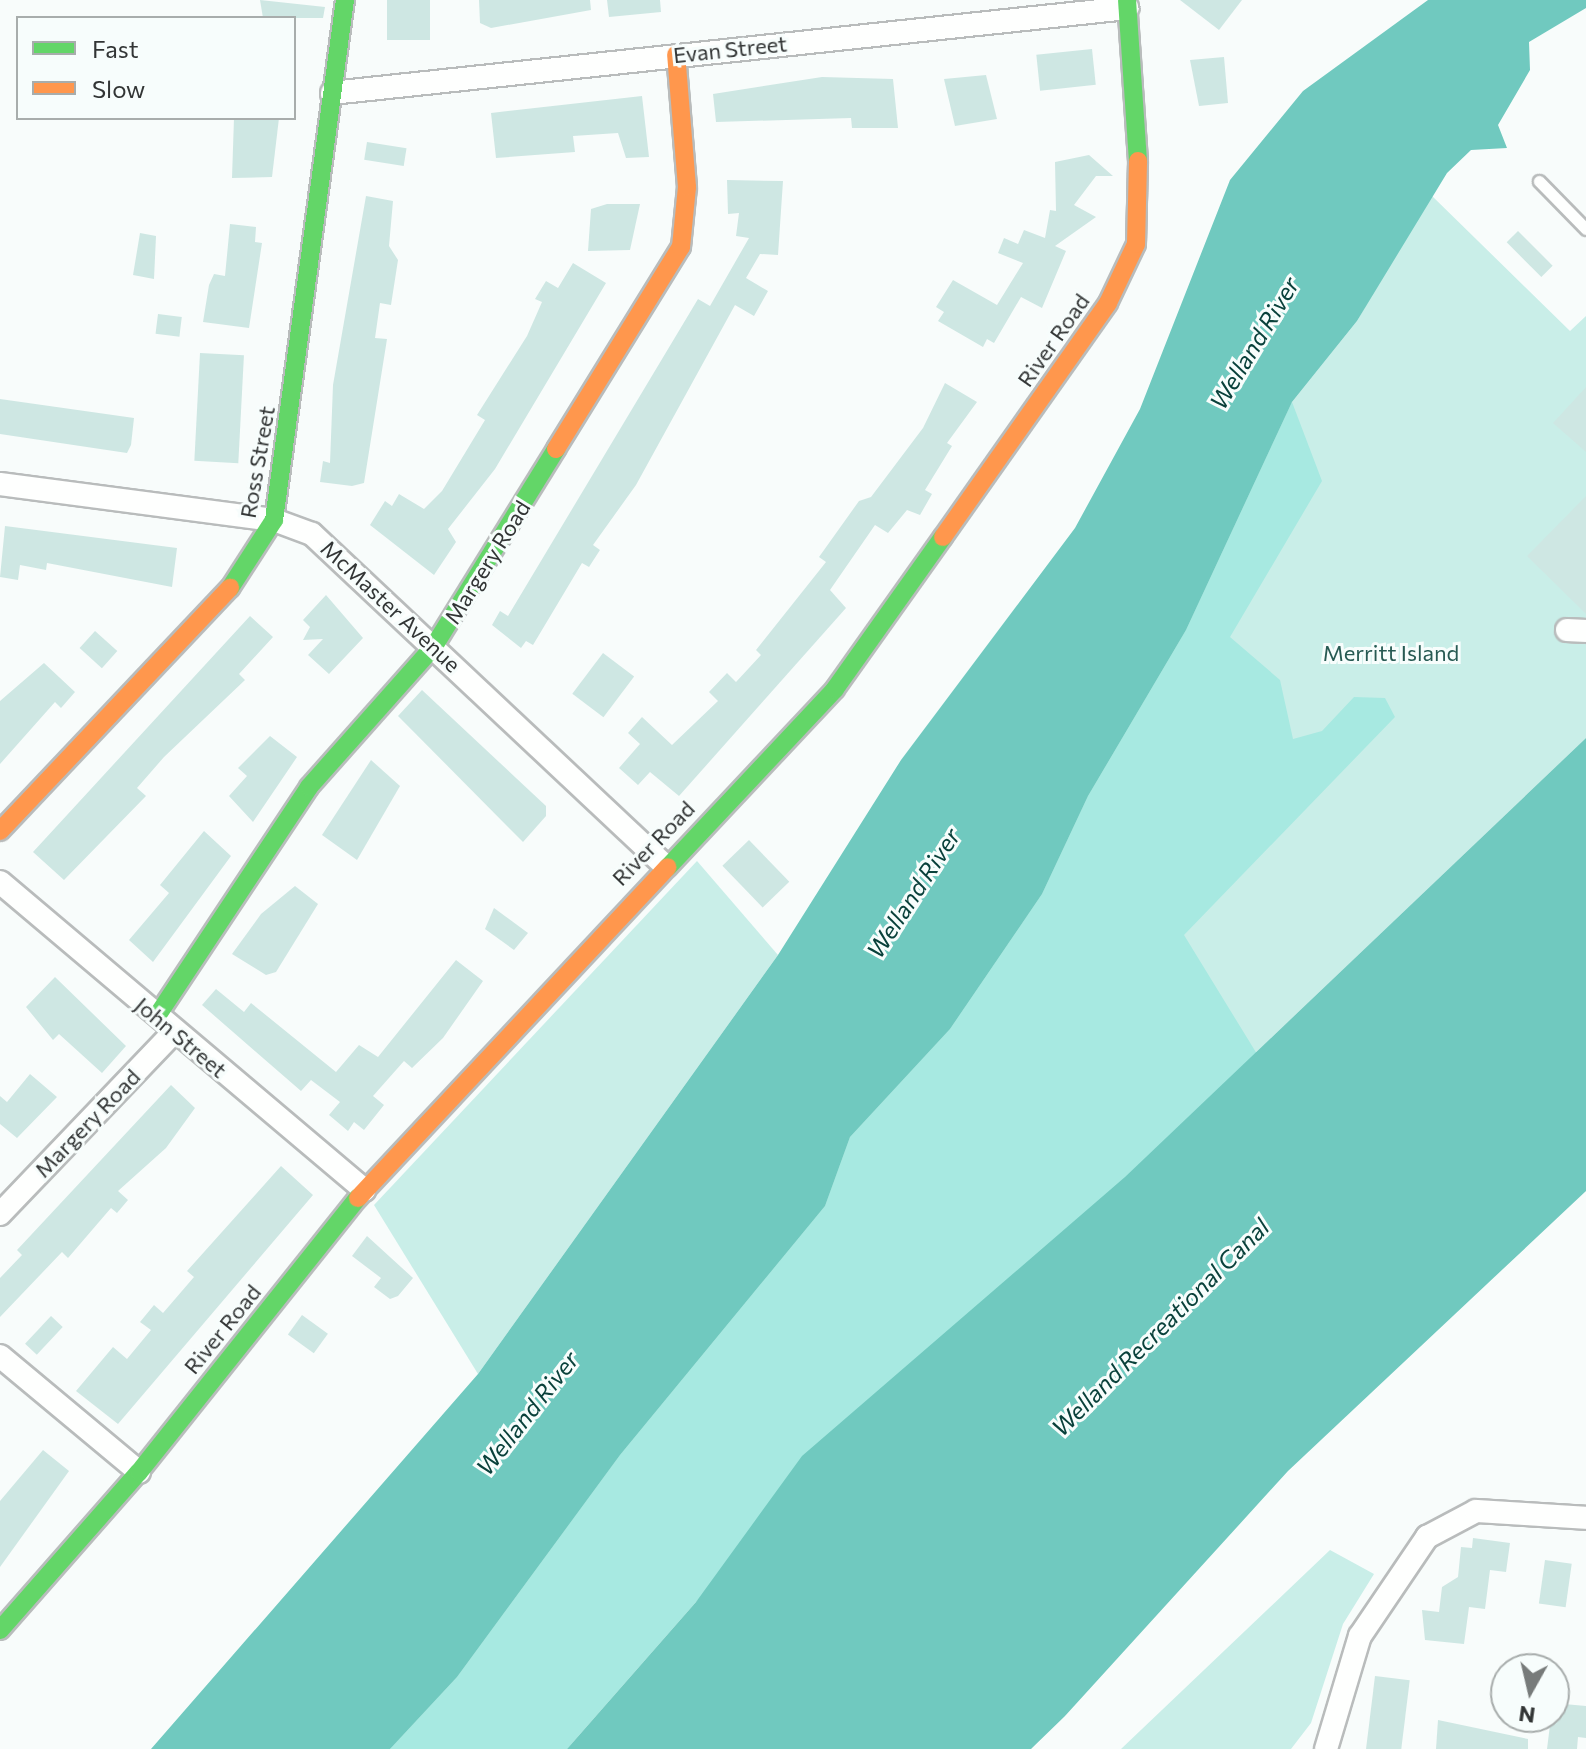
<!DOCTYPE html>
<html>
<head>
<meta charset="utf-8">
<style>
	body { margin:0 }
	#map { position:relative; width:1586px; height:1749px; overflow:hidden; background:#f8fcfb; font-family:Commissioner,sans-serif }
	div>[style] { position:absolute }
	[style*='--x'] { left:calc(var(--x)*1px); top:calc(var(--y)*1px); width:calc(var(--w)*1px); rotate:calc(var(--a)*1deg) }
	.green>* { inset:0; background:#c9eee8 }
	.forest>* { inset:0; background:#a7e9e1 }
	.water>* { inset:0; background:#70c9bf }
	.building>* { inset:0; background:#cee7e3; transform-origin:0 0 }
	.roads { filter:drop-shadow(2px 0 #b9bcbc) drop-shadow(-2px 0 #b9bcbc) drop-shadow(0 2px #b9bcbc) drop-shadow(0 -2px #b9bcbc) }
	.lane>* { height:11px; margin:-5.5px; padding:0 5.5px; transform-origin:5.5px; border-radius:5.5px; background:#fefffe }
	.street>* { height:22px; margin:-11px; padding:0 11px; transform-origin:11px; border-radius:11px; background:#fefffe }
	.fast>* { height:18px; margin:-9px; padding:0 9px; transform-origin:9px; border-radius:9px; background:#63d668 }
	.slow>* { height:18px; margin:-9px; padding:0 9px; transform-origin:9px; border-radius:9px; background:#ff974d }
	span { translate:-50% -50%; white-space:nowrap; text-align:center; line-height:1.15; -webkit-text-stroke:6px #f7fdfc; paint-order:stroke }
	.street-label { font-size:22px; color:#323535 }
	.park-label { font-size:22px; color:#275a53 }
	.water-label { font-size:24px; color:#09413b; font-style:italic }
	.legend { position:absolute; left:16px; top:16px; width:280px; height:104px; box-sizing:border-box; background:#f7fdfc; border:2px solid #a8adac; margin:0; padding:10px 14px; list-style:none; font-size:24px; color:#323535 }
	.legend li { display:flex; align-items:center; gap:16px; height:40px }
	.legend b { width:40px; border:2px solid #a8adac }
	.north { position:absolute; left:1490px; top:1653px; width:80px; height:80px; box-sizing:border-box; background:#f7fdfc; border:2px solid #a8adac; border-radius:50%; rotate:188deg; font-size:22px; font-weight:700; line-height:32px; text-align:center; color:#323535 }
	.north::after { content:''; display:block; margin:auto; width:28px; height:36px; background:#777b7a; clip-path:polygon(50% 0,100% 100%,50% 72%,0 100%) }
</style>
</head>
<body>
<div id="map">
	<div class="green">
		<i style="clip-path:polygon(1430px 194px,1570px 331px,1586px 316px,1586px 738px,1125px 1177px,802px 1456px,567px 1749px,390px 1749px,1292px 402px,1357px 321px)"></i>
		<i style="clip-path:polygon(697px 861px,778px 955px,478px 1374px,374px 1205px)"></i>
		<i style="clip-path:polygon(1330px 1550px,1374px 1574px,1343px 1624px,1311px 1723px,1291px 1749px,1121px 1749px)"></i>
	</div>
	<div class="forest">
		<i style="clip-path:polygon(1292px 402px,1322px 481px,1230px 637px,1280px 680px,1293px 739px,1322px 731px,1354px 697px,1385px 698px,1395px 717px,1184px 935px,1257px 1054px,696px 1602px,567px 1749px,390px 1749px,457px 1677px,620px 1455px,825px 1206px,850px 1137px,950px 1029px,1042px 894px,1088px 796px,1186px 630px)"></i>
	</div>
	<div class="water">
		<i style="clip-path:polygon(1428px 0,1586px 0,1586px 8px,1529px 42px,1530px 70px,1498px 125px,1507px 148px,1471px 150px,1447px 173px,1357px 321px,1292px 402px,1186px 630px,1088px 796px,1042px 894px,950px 1029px,850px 1137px,825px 1206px,620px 1455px,457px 1677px,390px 1749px,151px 1749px,478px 1374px,778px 955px,901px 760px,1075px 528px,1140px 409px,1230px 180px,1303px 91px)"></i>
		<i style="clip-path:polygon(1586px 738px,1586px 1191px,1288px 1471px,1065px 1716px,1031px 1749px,567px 1749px,696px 1602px,802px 1456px,1125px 1177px)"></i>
	</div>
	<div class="building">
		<i style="clip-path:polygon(260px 0,325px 7px,323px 18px,263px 18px)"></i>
		<i style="left:387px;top:0;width:43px;height:40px"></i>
		<i style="clip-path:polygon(479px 0,590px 0,591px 10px,491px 28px,480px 23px)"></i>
		<i style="clip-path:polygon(607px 0,660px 0,661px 12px,609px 17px)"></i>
		<i style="clip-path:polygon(1180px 0,1242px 0,1219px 30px)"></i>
		<i style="left:1092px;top:49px;width:36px;height:56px;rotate:84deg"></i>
		<i style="clip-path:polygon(1224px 57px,1228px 103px,1199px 106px,1190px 60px)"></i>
		<i style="clip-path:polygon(986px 75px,997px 119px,955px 126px,944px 79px)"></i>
		<i style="clip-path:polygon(822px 77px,893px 79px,898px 128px,852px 128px,851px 118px,716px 122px,713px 94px)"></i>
		<i style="clip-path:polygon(642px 96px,649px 157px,626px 158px,618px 133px,573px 136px,575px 152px,496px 158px,491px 113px)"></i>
		<i style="clip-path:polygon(234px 118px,279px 118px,272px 177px,232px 178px)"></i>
		<i style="left:367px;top:142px;width:40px;height:18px;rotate:9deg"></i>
		<i style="clip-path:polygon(1089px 155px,1113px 176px,1096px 176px,1074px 205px,1096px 217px,1055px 246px,1066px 251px,1042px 308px,1021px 297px,994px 343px,987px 339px,983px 347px,938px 321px,944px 312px,936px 307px,953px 280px,997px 305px,1023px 263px,998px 253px,1004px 238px,1018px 244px,1024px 230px,1045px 238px,1050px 210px,1056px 211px,1055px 162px)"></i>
		<i style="clip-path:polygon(727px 180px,783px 181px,778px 255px,760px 254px,746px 278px,768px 291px,754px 316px,735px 305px,636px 485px,593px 545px,600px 550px,589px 567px,582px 563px,533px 645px,526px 641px,521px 648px,492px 625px,500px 611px,508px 616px,698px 299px,710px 306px,749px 238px,736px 236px,739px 213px,728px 214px)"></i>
		<i style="clip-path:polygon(366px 196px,393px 201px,389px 246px,398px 260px,391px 305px,380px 303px,375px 338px,387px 339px,364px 483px,352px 486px,320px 482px,323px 461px,330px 463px,333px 385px)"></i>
		<i style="clip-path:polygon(607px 204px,640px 204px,630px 250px,588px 251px,591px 209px)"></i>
		<i style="clip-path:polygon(230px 224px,256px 227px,255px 242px,262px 243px,249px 328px,203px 322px,209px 285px,214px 274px,225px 276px)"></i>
		<i style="left:1518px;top:231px;width:49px;height:16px;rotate:45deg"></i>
		<i style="clip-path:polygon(140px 233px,156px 236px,154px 279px,133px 275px)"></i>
		<i style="clip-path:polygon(573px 263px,606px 283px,495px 469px,448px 529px,456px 542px,434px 575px,370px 525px,385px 501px,392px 506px,399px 494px,424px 509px,442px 491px,485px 420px,477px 415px,527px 336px,542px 302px,535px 299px,546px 281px,558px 288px)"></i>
		<i style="left:158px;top:314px;width:24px;height:20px;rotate:7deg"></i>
		<i style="left:200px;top:353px;width:44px;height:108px;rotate:3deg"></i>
		<i style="clip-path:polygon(945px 383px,977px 402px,947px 443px,952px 446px,925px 490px,932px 494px,920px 515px,907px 510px,888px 533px,875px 525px,830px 590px,846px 608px,679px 796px,650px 772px,638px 785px,619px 768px,640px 744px,628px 733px,642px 717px,672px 745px,718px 701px,709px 692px,727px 673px,736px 682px,761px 655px,756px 650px,826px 562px,819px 557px,859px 501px,871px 497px,923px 428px)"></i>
		<i style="clip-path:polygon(1586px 387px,1586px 452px,1553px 423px)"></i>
		<i style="clip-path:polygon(0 399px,134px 418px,131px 445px,127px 453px,0 434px)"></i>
		<i style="clip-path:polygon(1586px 496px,1586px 614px,1527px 556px)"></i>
		<i style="clip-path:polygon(5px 526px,177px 548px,172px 587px,47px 563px,46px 570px,20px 565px,18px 580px,0 577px)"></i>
		<i style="clip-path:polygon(326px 595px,363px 638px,329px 674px,308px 655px,323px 639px,303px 640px,310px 627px,303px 620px)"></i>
		<i style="clip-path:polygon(250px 616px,273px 637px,239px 674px,245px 680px,164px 757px,137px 788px,146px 796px,64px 880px,33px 852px)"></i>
		<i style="left:95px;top:631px;width:30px;height:23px;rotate:42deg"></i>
		<i style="left:603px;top:653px;width:39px;height:51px;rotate:37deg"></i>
		<i style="clip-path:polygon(44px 663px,75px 692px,61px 708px,55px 702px,0 764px,0 701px)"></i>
		<i style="clip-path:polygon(422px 690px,546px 806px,546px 816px,523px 842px,398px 716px)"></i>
		<i style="clip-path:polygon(270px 736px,297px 757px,253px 822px,229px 796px,247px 776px,238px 768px)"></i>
		<i style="clip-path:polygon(371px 760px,400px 786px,357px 860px,322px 835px)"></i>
		<i style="clip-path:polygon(204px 831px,231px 856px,153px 962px,129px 940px,169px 893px,160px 885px)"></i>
		<i style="left:749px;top:840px;width:58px;height:37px;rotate:46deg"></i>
		<i style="clip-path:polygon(295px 886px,318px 904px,276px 972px,266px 975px,232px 954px,261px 914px)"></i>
		<i style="clip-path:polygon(494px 908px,528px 933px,514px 950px,485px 929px)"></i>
		<i style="clip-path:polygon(456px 960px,483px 981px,443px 1038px,412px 1068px,404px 1061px,373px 1096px,384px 1105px,364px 1130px,354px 1122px,348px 1131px,329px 1115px,340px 1102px,311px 1080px,301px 1091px,202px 1005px,216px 989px,244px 1012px,251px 1003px,336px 1072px,359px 1045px,378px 1057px)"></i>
		<i style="clip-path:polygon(55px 977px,126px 1046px,102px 1073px,59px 1034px,53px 1040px,26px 1007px)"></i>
		<i style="clip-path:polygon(30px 1074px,57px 1097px,17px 1138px,0 1124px,0 1096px,7px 1102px)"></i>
		<i style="clip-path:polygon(171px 1085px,195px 1108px,166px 1148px,118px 1191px,128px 1200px,117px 1213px,111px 1208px,68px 1258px,62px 1252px,0 1317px,0 1278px,22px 1255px,17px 1250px)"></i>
		<i style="clip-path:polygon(281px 1166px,313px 1195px,118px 1424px,76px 1391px,113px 1347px,127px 1359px,151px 1330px,140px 1322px,154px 1305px,163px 1313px,194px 1277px,187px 1271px)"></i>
		<i style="clip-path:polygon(367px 1236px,413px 1278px,398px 1296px,390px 1299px,374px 1287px,381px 1278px,352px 1256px)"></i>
		<i style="left:302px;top:1315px;width:32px;height:24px;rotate:36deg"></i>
		<i style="left:51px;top:1316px;width:16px;height:38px;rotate:43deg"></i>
		<i style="clip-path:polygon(43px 1450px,69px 1471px,0 1567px,0 1501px)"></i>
		<i style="clip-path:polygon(1473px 1538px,1510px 1543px,1506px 1572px,1490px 1570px,1485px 1609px,1469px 1607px,1464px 1644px,1425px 1640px,1422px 1610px,1439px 1612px,1442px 1587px,1458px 1577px,1461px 1547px,1472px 1548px)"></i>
		<i style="left:1545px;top:1560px;width:27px;height:44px;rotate:8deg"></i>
		<i style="left:1375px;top:1676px;width:35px;height:74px;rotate:7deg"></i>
		<i style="clip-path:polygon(1564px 1704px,1586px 1706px,1586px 1738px,1578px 1737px,1577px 1749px,1547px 1749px,1551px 1717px)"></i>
		<i style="clip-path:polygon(1438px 1720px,1528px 1739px,1528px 1749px,1436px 1749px)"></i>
	</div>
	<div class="roads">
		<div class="lane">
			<i style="--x:1539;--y:181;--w:67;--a:45.6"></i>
		</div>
		<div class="street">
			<i style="--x:332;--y:93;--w:800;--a:-6.1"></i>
			<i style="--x:0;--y:484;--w:276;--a:7.5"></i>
			<i style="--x:274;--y:520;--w:40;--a:20.2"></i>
			<i style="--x:312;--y:534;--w:483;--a:43.2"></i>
			<i style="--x:1567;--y:630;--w:19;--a:3"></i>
			<i style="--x:0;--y:882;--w:477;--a:40.2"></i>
			<i style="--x:0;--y:1214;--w:252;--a:-46.3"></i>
			<i style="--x:0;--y:1356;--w:181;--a:39.8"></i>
			<i style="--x:1326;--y:1749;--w:118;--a:-73.3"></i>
			<i style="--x:1360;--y:1636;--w:120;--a:-55.9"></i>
			<i style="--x:1427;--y:1537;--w:55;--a:-28"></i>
			<i style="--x:1476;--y:1511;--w:110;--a:3.6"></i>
		</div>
		<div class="fast">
			<i style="--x:1127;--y:0;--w:161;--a:86.1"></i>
			<i style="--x:230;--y:588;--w:81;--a:-57.1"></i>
			<i style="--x:274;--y:520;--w:525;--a:-82.23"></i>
			<i style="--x:668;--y:867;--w:244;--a:-46.8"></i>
			<i style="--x:835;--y:689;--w:186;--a:-54.6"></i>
			<i style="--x:157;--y:1016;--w:275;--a:-56.4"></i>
			<i style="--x:309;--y:787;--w:188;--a:-48.4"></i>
			<i style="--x:434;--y:646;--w:232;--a:-58.2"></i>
			<i style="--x:0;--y:1630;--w:210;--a:-48.7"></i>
			<i style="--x:139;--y:1472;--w:351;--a:-51.4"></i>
		</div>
		<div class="slow">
			<i style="--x:556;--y:449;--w:238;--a:-58.3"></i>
			<i style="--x:681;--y:247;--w:60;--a:-84.3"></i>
			<i style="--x:687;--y:187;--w:133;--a:-94.7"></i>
			<i style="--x:943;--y:537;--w:286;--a:-54.8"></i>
			<i style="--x:1108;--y:303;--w:65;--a:-64.6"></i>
			<i style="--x:1136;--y:244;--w:83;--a:-88.6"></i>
			<i style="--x:0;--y:831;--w:335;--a:-46.6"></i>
			<i style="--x:358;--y:1198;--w:453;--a:-46.9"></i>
		</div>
	</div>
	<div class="street-label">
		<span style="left:730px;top:49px;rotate:-6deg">Evan Street</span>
		<span style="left:1053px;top:340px;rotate:-55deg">River Road</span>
		<span style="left:257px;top:462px;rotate:-80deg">Ross Street</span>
		<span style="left:487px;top:562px;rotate:-58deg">Margery Road</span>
		<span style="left:391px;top:606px;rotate:43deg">McMaster Avenue</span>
		<span style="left:653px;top:843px;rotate:-46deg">River Road</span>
		<span style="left:181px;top:1037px;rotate:40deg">John Street</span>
		<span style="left:87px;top:1123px;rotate:-46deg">Margery Road</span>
		<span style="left:222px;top:1329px;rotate:-51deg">River Road</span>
	</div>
	<div class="park-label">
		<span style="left:1391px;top:653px">Merritt Island</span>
	</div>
	<div class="water-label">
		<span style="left:1254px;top:343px;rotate:-59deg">Welland River</span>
		<span style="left:913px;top:893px;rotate:-57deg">Welland River</span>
		<span style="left:1160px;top:1327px;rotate:-45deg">Welland Recreational Canal</span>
		<span style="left:527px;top:1413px;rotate:-52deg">Welland River</span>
	</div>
	<ul class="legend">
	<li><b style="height:10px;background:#63d668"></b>Fast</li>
	<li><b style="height:10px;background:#ff974d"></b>Slow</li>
	</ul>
	<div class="north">N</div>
</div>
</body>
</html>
